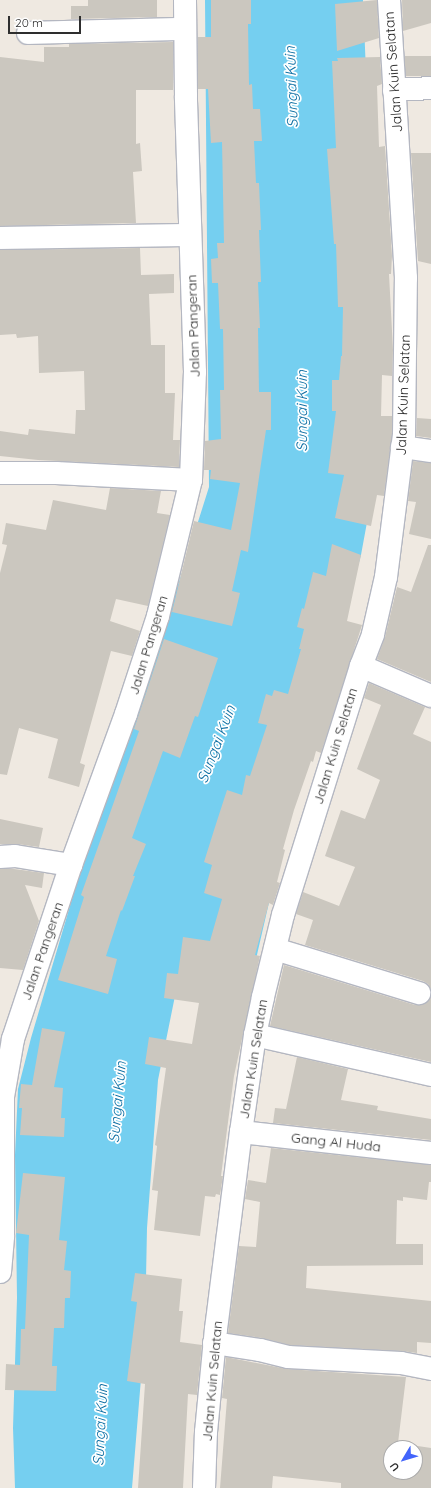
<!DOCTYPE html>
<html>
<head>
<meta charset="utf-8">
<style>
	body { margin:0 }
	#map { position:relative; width:431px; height:1488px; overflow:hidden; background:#efe9e1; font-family:Quicksand,sans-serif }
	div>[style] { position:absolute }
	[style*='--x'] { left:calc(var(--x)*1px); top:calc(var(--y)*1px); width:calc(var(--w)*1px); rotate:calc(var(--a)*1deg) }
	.water>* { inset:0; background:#75cff0 }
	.building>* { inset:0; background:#cbc7bf; transform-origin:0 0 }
	.roads { filter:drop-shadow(1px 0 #b4b7c1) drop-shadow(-1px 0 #b4b7c1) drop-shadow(0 1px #b4b7c1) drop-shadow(0 -1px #b4b7c1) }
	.minor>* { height:22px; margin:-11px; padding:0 11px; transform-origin:11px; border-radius:11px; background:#fff }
	.tertiary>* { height:22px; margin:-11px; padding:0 11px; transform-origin:11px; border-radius:11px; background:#fff }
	span { translate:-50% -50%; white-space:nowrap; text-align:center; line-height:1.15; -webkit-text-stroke:3.5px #fff; paint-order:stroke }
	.street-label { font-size:14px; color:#2e2e2e }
	.water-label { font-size:15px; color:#0d6fa3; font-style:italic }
	.north { position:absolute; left:383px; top:1440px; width:40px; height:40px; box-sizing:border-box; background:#fff; border:1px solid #ababab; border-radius:50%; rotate:232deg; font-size:11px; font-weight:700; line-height:16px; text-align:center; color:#2e2e2e }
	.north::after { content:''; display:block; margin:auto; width:14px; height:18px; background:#4264fb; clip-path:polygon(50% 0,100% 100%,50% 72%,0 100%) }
	.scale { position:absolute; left:8px; top:16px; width:73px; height:18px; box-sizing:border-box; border:2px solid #2e2e2e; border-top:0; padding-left:5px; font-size:12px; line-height:14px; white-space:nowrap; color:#2e2e2e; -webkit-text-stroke:3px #fff; paint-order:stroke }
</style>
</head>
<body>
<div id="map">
	<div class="water">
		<i style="clip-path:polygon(205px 0,363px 0,378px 360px,379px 457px,361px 555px,288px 820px,253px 972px,176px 991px,158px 1080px,147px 1228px,145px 1330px,132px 1488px,15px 1488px,13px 1428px,17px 1298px,15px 1155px,18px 1089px,31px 1038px,88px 845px,179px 582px,209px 487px)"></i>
	</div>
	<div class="building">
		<i style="clip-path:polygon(88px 0,157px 0,157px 17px,71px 19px,71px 6px,88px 6px)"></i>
		<i style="clip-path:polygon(211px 0,251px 0,251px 24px,248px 24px,249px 85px,252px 84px,253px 109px,260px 109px,262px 141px,254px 141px,256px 183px,259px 183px,261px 230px,259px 230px,261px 282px,258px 282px,260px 328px,258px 328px,259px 392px,271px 392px,271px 430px,266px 430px,248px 552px,241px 550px,232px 591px,240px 593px,232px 626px,172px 612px,194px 521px,231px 530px,240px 483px,210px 479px,211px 470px,204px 470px,205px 441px,221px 439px,220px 390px,224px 390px,223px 329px,220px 329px,218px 283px,212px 283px,211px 259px,218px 258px,217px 243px,224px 243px,222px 142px,211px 143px,208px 89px,198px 89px,198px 37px,211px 37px)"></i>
		<i style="clip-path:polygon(377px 0,379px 38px,337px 51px,335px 4px)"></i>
		<i style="clip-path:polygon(402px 0,431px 0,431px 23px,403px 31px)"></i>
		<i style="clip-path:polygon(173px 42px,173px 90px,136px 90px,136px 144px,140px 143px,142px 171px,133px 172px,136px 223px,0 226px,0 57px,44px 62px,44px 47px,69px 47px,69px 44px)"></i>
		<i style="left:431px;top:56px;width:20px;height:26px;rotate:90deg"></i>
		<i style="clip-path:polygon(380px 57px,382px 84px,377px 86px,379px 147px,385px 146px,392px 256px,391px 274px,389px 274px,393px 350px,392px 376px,382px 375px,381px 416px,392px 416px,392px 434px,384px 496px,377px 495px,371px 526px,335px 518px,344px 475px,328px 473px,336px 411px,332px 411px,332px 380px,339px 380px,341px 356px,342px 356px,343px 307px,338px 307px,336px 244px,334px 244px,327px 149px,336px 148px,332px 61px,338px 61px,337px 58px)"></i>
		<i style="clip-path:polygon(411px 153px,431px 153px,431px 264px,418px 261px)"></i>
		<i style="clip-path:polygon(140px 248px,141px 275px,174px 274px,174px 293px,149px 294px,151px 345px,165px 345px,165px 393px,175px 393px,173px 440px,180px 440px,179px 467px,38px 460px,0 456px,0 431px,28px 435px,29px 429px,75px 434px,76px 410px,85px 410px,84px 371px,39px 373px,38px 336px,17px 338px,16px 334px,0 335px,0 250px)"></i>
		<i style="clip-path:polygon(417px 418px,431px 419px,431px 438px,416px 436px)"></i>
		<i style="clip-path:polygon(413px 461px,431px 463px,431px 539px,409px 534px,416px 502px,408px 501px)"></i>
		<i style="clip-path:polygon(110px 488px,161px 491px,157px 513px,170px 515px,148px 606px,116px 599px,110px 621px,140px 631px,132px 656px,111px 651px,80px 763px,85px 765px,79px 787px,48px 778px,58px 739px,19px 728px,7px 775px,0 774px,0 573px,7px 545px,2px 544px,6px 523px,46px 530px,53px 500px,106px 510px)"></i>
		<i style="clip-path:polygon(332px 544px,361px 555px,347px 621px,362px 625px,321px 753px,316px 751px,313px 762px,311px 761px,294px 810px,283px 849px,285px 850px,277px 882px,280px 883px,273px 905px,269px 903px,255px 955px,260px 956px,234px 1076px,221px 1176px,223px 1176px,220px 1195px,216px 1194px,215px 1197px,205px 1196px,200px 1236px,154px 1230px,158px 1191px,152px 1190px,157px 1146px,155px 1145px,166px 1068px,145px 1064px,149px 1037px,192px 1044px,199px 1003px,164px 998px,167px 973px,178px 974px,183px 937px,210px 941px,222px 899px,204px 893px,212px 865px,204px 862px,215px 827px,227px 790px,242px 795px,246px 775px,250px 776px,267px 725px,258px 723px,266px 694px,272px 696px,274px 690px,288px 694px,301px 649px,299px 649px,304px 629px,297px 627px,302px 608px,304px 609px,313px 572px,326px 576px)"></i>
		<i style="clip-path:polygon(428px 545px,431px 545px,431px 682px,377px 659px,385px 637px,397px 587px,411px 592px)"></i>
		<i style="clip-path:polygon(164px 639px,218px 658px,198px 717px,195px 716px,180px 758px,163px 751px,132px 838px,146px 844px,133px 876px,135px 876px,122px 911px,121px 910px,106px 956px,117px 959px,108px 994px,58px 980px,84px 897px,81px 895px,139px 731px,134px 729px)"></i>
		<i style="clip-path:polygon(369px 683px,425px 707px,413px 734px,431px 742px,431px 990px,428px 984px,423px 981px,305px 945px,313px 920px,296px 914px,303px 892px,339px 906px,355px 867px,325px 856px,341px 810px,365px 819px,380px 780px,357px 769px,381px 705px,364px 698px)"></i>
		<i style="clip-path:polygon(0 819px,43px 828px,39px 847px,17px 844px,0 844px)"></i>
		<i style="clip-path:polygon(0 869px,14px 869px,44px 873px,42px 888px,25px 885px,39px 921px,23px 970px,0 968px)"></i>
		<i style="clip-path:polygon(284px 965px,415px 1005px,421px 1005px,427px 1002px,431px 996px,431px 1062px,270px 1026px)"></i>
		<i style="clip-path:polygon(42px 1028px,65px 1032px,54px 1087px,63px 1088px,61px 1118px,65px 1118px,64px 1137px,20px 1135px,22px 1108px,19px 1108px,21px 1084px,32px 1085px)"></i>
		<i style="clip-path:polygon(297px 1057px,348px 1069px,341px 1100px,378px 1106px,377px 1110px,431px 1119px,431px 1140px,273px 1123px,275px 1108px,286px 1109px)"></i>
		<i style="clip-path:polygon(271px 1148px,431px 1165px,431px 1182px,429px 1182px,427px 1200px,403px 1197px,403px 1201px,397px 1200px,396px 1244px,423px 1244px,423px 1265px,307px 1266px,306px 1288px,431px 1301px,431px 1343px,417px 1342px,417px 1353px,402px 1351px,290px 1345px,262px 1338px,228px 1333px,239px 1246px,256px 1247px,260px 1202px,245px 1199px,248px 1180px,266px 1183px)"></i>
		<i style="clip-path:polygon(23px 1173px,65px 1177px,59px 1240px,67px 1241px,64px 1270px,71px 1271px,70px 1298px,65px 1298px,64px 1328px,54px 1328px,52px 1366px,57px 1366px,56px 1391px,5px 1390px,6px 1364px,20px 1365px,21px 1329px,25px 1329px,29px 1235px,16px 1233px)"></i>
		<i style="clip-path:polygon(135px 1273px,182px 1279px,179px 1311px,183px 1311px,180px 1342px,202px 1345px,197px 1395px,188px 1394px,183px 1488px,138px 1488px,145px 1384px,127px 1381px,137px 1302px,131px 1301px)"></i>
		<i style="clip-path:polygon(evenodd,226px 1357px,287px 1369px,406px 1377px,398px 1443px,431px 1448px,431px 1488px,341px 1488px,341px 1483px,273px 1476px,272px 1488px,220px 1488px,227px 1399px,222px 1398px,226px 1357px,391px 1448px,415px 1448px,415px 1472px,391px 1472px,391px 1448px)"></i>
	</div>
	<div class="roads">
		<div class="minor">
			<i style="--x:28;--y:33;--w:157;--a:-1.5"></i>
			<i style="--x:394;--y:90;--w:37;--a:-3"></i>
			<i style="--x:0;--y:238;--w:190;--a:-0.9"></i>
			<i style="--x:402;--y:447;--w:29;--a:8"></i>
			<i style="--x:0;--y:473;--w:56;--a:0"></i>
			<i style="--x:56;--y:473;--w:135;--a:3"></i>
			<i style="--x:361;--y:666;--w:76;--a:23.2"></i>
			<i style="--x:0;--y:857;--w:15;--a:-4"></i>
			<i style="--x:15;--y:856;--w:57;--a:9.1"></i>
			<i style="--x:275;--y:949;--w:151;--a:17"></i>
			<i style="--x:255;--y:1035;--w:180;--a:12.8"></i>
			<i style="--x:241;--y:1132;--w:191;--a:6.3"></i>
			<i style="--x:214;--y:1343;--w:47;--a:8.7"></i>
			<i style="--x:260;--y:1350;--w:29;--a:14"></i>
			<i style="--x:288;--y:1357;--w:113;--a:3"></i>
			<i style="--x:401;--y:1363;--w:31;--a:11"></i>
		</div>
		<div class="tertiary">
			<i style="--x:0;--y:1272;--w:36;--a:-85"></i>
			<i style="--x:3;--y:1236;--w:139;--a:-90"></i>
			<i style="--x:3;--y:1097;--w:59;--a:-80.2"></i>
			<i style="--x:13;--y:1039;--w:183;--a:-71.6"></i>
			<i style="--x:71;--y:865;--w:161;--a:-70"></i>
			<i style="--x:126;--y:714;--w:103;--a:-71.9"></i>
			<i style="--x:158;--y:616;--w:140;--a:-76.4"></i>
			<i style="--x:191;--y:480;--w:108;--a:-87.9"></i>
			<i style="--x:195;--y:372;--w:276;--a:-91.9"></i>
			<i style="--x:186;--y:96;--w:96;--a:-90.6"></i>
			<i style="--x:204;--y:1488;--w:56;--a:-88"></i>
			<i style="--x:206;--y:1432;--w:103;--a:-84.5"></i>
			<i style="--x:216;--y:1329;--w:199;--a:-82.8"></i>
			<i style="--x:241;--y:1132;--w:98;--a:-81.8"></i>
			<i style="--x:255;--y:1035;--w:39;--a:-78"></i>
			<i style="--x:263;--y:997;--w:84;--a:-76.3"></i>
			<i style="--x:283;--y:915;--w:261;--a:-72.6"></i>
			<i style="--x:361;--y:666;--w:34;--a:-69"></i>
			<i style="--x:373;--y:634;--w:58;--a:-77.2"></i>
			<i style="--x:386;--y:577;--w:143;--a:-82.8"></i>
			<i style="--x:404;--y:435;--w:157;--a:-89.3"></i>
			<i style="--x:406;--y:278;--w:279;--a:-93.5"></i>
		</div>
	</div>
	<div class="street-label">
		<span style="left:393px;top:72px;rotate:-94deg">Jalan Kuin Selatan</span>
		<span style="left:193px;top:326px;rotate:-92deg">Jalan Pangeran</span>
		<span style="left:403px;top:395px;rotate:-88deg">Jalan Kuin Selatan</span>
		<span style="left:148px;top:645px;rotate:-73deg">Jalan Pangeran</span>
		<span style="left:335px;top:746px;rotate:-73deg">Jalan Kuin Selatan</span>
		<span style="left:42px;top:951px;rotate:-71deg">Jalan Pangeran</span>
		<span style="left:253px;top:1059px;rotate:-81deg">Jalan Kuin Selatan</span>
		<span style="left:336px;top:1142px;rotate:6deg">Gang Al Huda</span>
		<span style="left:212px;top:1381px;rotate:-85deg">Jalan Kuin Selatan</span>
	</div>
	<div class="water-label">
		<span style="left:291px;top:87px;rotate:-92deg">Sungai Kuin</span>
		<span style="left:302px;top:411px;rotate:-90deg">Sungai Kuin</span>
		<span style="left:216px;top:744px;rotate:-69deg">Sungai Kuin</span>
		<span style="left:117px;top:1102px;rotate:-85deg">Sungai Kuin</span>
		<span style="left:100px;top:1425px;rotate:-87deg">Sungai Kuin</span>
	</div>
	<div class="north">U</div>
	<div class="scale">20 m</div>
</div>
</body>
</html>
